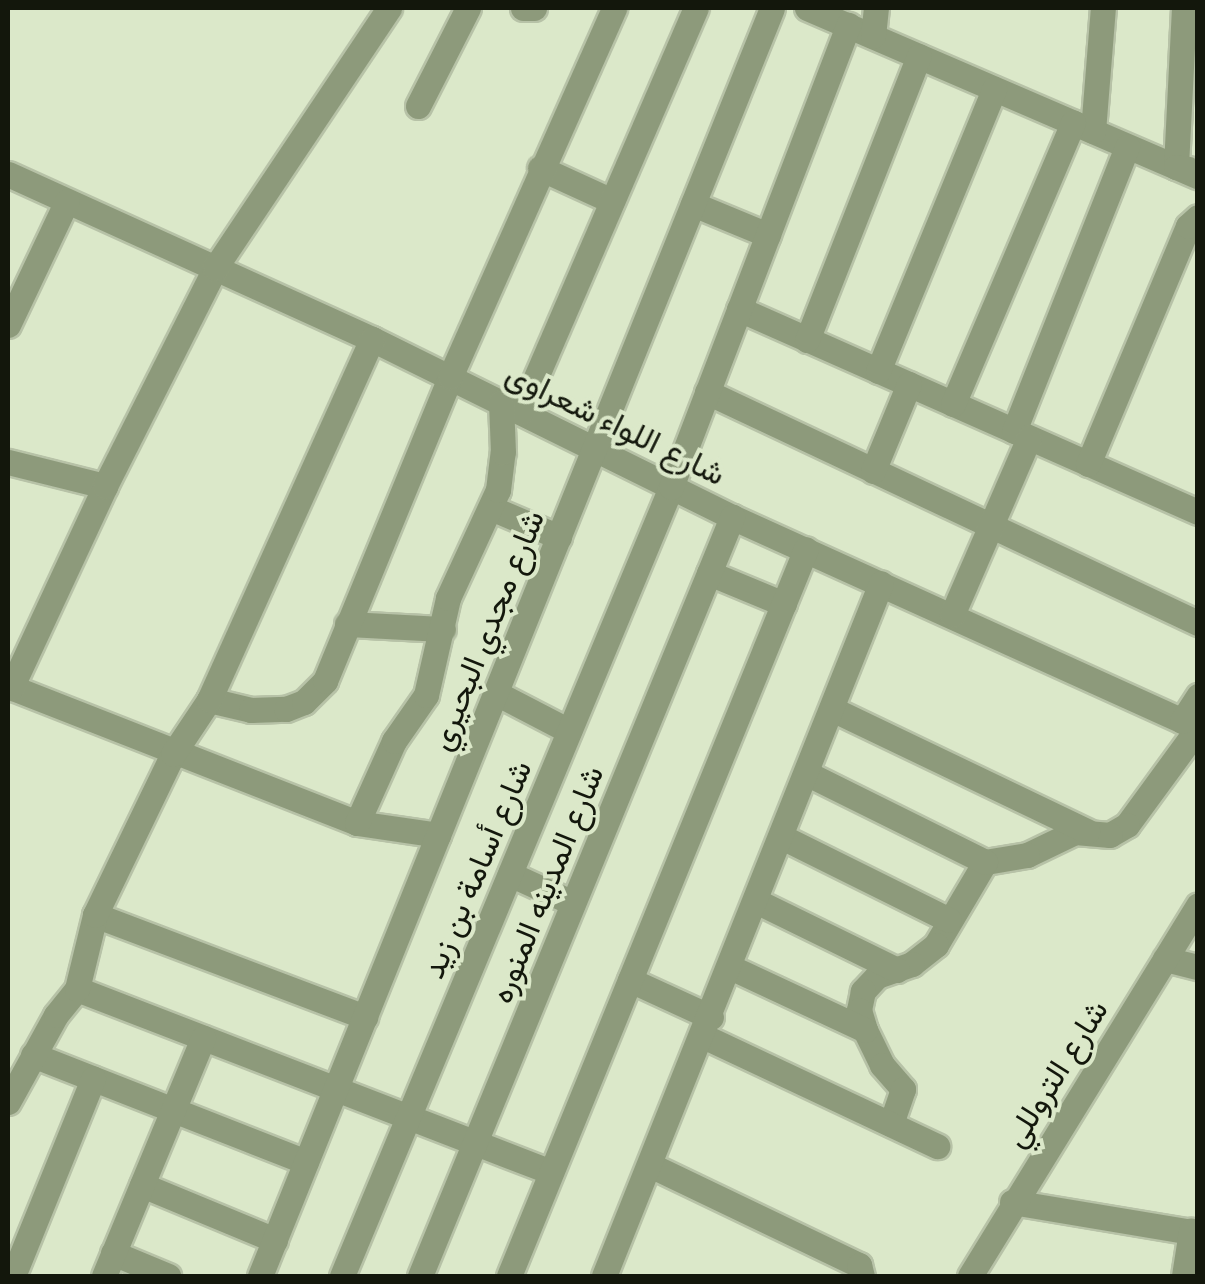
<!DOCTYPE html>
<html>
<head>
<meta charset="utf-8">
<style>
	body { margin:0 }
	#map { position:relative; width:1205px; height:1284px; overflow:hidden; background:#dbe8c9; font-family:"PT Serif",Vazirmatn,serif }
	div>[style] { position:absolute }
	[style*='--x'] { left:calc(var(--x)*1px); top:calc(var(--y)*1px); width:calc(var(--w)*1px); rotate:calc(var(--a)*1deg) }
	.roads { filter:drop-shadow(2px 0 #b7c2a7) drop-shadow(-2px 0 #b7c2a7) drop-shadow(0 2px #b7c2a7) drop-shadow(0 -2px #b7c2a7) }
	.minor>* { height:25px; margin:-12.5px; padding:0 12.5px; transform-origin:12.5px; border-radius:12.5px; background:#8d9a7b }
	span { translate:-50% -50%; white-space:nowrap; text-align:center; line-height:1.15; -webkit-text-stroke:8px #dbe8c9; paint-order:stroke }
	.street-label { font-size:32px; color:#13170c }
	.frame { position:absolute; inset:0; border:10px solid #13170c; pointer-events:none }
</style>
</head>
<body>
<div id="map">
	<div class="roads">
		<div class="minor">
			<i style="--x:523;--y:8;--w:11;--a:0"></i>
			<i style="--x:807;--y:8;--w:426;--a:23.3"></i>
			<i style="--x:1184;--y:8;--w:159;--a:92.9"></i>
			<i style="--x:1176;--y:167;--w:12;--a:9"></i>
			<i style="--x:873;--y:36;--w:28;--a:-84"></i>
			<i style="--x:418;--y:106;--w:110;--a:-63"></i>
			<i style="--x:1093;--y:131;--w:123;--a:-85.4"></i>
			<i style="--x:540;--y:168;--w:79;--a:24.6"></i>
			<i style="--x:8;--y:174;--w:400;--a:24.4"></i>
			<i style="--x:372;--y:339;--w:402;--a:26.3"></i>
			<i style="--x:732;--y:517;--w:512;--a:24.36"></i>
			<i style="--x:1198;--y:728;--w:120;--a:126.2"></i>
			<i style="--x:1127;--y:825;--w:20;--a:150"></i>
			<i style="--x:1110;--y:835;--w:35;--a:-175"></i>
			<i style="--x:1075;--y:832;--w:53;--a:154.4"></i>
			<i style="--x:1027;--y:855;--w:43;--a:170.5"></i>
			<i style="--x:985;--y:862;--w:96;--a:120.6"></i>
			<i style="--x:936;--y:945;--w:31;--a:142"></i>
			<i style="--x:912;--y:964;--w:37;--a:161"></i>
			<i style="--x:877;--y:976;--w:21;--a:133"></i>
			<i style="--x:863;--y:991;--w:19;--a:102"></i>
			<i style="--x:859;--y:1010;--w:21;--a:73"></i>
			<i style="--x:865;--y:1030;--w:39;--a:64"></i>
			<i style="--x:882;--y:1065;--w:32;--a:49"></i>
			<i style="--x:903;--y:1089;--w:37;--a:109"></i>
			<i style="--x:693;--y:204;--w:81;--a:22.5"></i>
			<i style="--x:739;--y:309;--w:502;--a:23.86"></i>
			<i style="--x:8;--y:325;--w:137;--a:-64.6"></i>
			<i style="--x:807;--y:340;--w:305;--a:-68.5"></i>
			<i style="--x:878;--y:371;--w:305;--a:-67.6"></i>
			<i style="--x:707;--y:392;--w:543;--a:25.2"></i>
			<i style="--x:953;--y:404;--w:306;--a:-66.9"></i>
			<i style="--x:521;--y:412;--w:440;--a:-66.6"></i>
			<i style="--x:1014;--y:431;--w:306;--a:-68.3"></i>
			<i style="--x:8;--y:462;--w:100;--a:13.9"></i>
			<i style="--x:1088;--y:464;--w:258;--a:-67.2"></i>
			<i style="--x:1188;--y:226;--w:13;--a:-42"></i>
			<i style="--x:873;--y:471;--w:94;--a:-67.5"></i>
			<i style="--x:491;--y:508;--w:74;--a:23.1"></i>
			<i style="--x:709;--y:573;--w:81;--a:22.5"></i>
			<i style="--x:952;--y:615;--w:193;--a:-66.5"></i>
			<i style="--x:347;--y:624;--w:96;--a:3"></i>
			<i style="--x:8;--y:686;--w:375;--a:21.4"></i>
			<i style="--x:357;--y:823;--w:82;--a:8.4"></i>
			<i style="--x:11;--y:688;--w:223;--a:-65"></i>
			<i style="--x:105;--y:486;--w:244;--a:-63.2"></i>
			<i style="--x:215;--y:268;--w:313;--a:-56.2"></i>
			<i style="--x:496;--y:693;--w:82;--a:27.5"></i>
			<i style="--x:209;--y:700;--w:43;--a:13.4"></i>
			<i style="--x:251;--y:710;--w:35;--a:-2"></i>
			<i style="--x:286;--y:709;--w:19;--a:-21"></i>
			<i style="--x:304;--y:702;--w:30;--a:-45"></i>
			<i style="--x:325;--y:681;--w:329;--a:-67.6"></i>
			<i style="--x:450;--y:377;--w:404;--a:-66"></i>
			<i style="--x:832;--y:709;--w:283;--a:25.6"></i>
			<i style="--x:1182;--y:721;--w:30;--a:-57"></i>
			<i style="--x:806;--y:773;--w:200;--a:26.4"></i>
			<i style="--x:357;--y:823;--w:90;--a:-65.7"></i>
			<i style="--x:394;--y:741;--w:56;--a:-55.2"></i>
			<i style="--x:426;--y:695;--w:99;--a:-77.2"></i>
			<i style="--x:448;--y:598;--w:119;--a:-65.2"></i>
			<i style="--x:498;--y:490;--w:38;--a:-83"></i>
			<i style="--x:503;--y:452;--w:50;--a:-92.3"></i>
			<i style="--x:782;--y:837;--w:186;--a:26.4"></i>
			<i style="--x:510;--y:874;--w:69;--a:24.7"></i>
			<i style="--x:756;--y:901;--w:157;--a:26.1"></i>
			<i style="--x:95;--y:915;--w:289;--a:20.7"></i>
			<i style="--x:1165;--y:959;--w:34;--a:14"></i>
			<i style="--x:730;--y:967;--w:149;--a:25"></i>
			<i style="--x:630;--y:980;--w:89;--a:24.6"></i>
			<i style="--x:77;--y:989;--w:508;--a:21.11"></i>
			<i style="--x:703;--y:1036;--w:259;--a:25.2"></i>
			<i style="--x:33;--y:1055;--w:293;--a:21.4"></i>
			<i style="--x:8;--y:1102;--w:99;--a:-61.1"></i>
			<i style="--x:56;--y:1015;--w:33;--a:-51"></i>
			<i style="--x:77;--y:989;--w:76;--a:-76.3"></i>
			<i style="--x:95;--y:915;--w:179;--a:-64.2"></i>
			<i style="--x:173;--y:754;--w:65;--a:-56.3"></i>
			<i style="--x:209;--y:700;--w:396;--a:-65.7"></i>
			<i style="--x:650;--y:1165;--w:232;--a:25.6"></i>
			<i style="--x:859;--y:1265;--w:11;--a:75"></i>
			<i style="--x:142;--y:1185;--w:144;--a:22.5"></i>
			<i style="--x:1012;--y:1202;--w:189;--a:9.5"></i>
			<i style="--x:113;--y:1253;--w:60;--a:22.7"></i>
			<i style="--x:13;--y:1276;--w:213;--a:-67.9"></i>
			<i style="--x:104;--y:1276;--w:258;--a:-67.4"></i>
			<i style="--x:260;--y:1276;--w:1367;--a:-68.01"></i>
			<i style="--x:342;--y:1276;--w:855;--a:-67.36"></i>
			<i style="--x:671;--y:487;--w:495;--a:-69"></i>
			<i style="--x:420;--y:1276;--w:821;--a:-67.65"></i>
			<i style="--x:509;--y:1276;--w:785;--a:-67.78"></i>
			<i style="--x:604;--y:1276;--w:746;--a:-68.21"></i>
			<i style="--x:970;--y:1276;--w:435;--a:-58.4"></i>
			<i style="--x:1184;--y:1276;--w:46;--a:-81.2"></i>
		</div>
	</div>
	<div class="street-label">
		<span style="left:616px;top:423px;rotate:26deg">شارع اللواء شعراوى</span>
		<span style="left:486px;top:630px;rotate:-68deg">شارع مجدي البحيري</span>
		<span style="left:476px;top:869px;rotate:-67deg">شارع أسامة بن زيد</span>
		<span style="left:546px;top:884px;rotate:-68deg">شارع المدينه المنوره</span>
		<span style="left:1055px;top:1073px;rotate:-58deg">شارع التروللي</span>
	</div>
	<div class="frame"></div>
</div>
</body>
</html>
